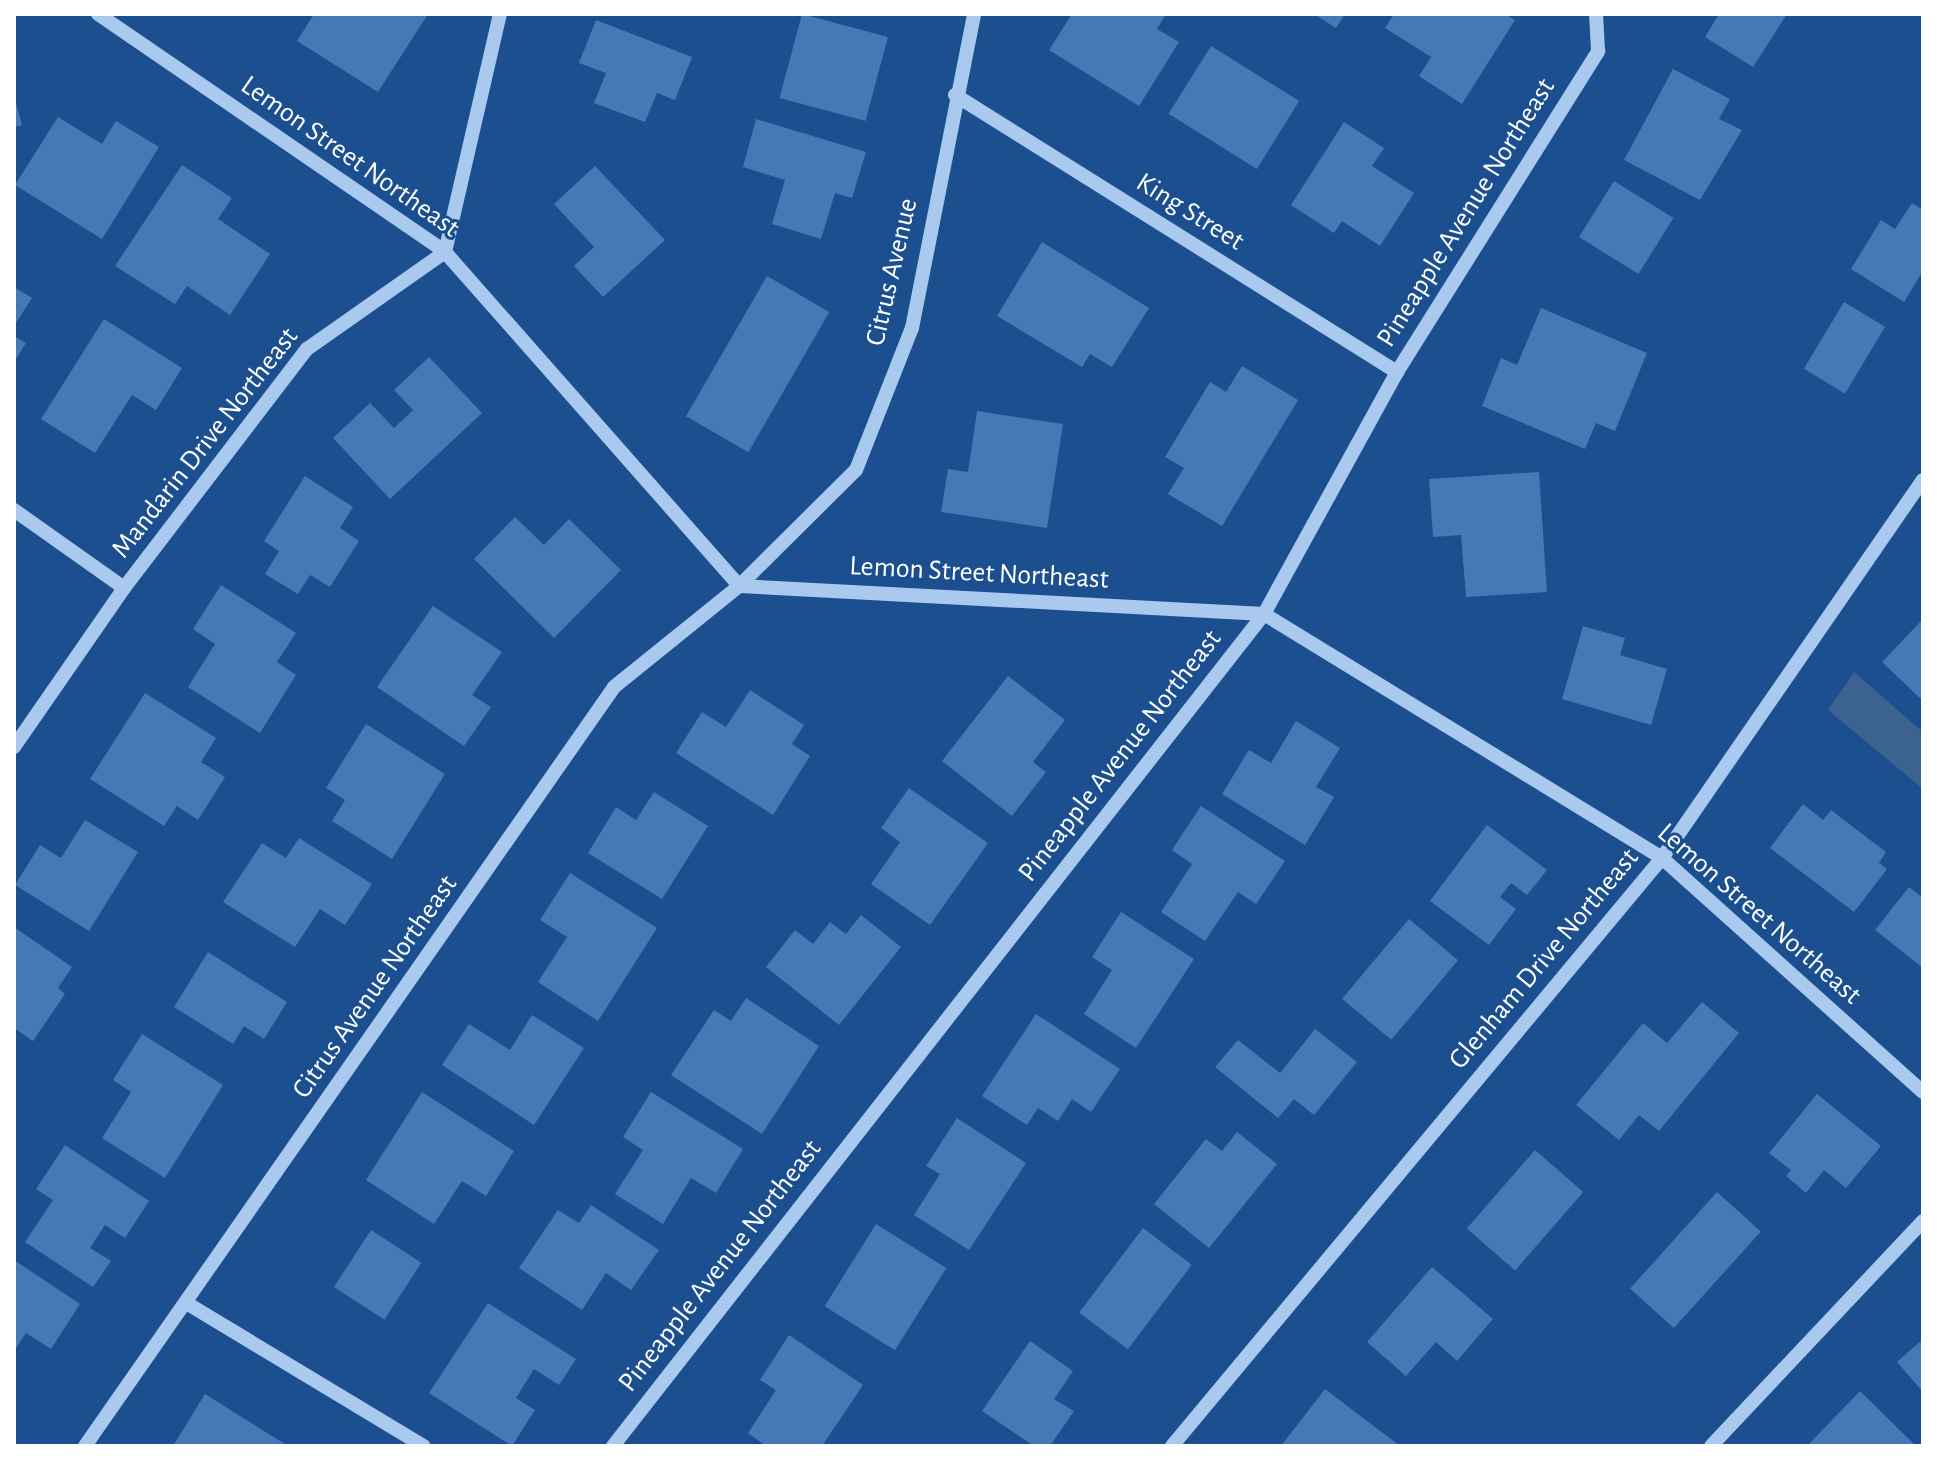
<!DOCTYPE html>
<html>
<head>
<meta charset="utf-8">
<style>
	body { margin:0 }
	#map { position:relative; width:1937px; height:1460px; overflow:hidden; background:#1b4f8f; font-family:"Alegreya Sans",sans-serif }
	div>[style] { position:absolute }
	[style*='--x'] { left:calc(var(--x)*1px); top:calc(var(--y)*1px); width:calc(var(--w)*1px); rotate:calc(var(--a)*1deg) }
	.water>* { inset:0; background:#3c6290 }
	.building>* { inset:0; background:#4478b7; transform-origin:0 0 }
	.minor>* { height:14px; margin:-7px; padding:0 7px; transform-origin:7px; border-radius:7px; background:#a9c9ee }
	span { translate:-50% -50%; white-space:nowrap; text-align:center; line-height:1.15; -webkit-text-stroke:6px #1b4f8f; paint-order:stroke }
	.street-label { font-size:28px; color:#fff }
	.frame { position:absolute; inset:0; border:16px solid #fff; pointer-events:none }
</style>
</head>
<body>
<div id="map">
	<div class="water">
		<i style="clip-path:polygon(1854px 672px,1923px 732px,1923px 789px,1828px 710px)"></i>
	</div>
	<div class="building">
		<i style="clip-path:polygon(314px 14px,428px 14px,378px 92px,297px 41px)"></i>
		<i style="left:802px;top:14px;width:89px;height:87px;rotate:15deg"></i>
		<i style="clip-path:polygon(1072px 14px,1166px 14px,1157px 29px,1179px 42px,1139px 106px,1049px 50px)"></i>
		<i style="clip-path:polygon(1314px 14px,1345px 14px,1336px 28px)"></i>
		<i style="clip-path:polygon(1394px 14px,1505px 14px,1515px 20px,1462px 104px,1419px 76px,1431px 57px,1385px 28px)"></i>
		<i style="clip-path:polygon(1719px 14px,1787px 14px,1753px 67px,1705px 37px)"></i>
		<i style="clip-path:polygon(596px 20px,692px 57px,675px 100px,657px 93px,645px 122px,594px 103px,606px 73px,579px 63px)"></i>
		<i style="left:1211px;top:46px;width:104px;height:80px;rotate:32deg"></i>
		<i style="clip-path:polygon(1673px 69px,1730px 99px,1719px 119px,1742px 130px,1700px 200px,1624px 160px)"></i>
		<i style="clip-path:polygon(15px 99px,22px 125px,14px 127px,14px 100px)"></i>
		<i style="clip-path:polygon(58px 117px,102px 144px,116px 121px,159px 147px,102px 239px,15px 185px)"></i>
		<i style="clip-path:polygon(756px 119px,866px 152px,852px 198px,835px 193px,821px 239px,772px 224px,785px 180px,743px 167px)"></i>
		<i style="clip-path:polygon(1344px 122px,1384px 148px,1372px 166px,1414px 193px,1380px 246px,1342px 221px,1334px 233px,1291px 205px)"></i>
		<i style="clip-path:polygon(182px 165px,232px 198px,218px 219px,270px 254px,230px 315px,187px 286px,175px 304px,115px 266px)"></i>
		<i style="clip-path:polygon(595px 166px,665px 240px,603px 297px,574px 266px,594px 247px,554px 204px)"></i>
		<i style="left:1614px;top:181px;width:70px;height:66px;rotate:32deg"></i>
		<i style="clip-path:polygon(1912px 203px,1923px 210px,1923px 271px,1904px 302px,1851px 269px,1881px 220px,1895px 229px)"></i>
		<i style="clip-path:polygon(1042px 242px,1149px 308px,1112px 367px,1090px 354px,1082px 367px,997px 316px)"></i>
		<i style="left:767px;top:276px;width:72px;height:162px;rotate:30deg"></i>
		<i style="clip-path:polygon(14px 287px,32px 298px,14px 326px)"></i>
		<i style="left:1844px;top:302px;width:48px;height:78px;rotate:31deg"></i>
		<i style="clip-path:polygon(1541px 308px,1647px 353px,1615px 431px,1596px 423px,1585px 449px,1482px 406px,1501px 358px,1517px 365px)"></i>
		<i style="clip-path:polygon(104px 319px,182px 368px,156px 410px,132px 395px,95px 453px,41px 419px)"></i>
		<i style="clip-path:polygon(14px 336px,26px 343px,14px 362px)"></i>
		<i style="clip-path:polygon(429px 357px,482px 413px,390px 499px,333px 438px,370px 403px,394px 428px,413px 410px,394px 390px)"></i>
		<i style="clip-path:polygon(1242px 366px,1298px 400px,1222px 526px,1168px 494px,1184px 468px,1165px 457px,1210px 382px,1226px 392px)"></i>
		<i style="clip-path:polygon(977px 411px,1063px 424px,1047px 528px,941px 512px,948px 469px,968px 472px)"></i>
		<i style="clip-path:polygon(1539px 472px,1547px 592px,1466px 597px,1461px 535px,1433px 537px,1429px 479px)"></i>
		<i style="clip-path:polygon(305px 476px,353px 507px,340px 528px,359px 541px,330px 587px,310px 575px,298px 594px,265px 574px,279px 551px,264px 541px)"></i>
		<i style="clip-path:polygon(515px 517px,544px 545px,569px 519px,621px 570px,554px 638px,474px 559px)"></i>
		<i style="clip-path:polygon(221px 585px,296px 633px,277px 662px,296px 675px,260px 733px,188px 687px,215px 644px,193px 629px)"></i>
		<i style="clip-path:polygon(433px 606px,502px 652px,472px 695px,491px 707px,464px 746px,377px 687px)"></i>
		<i style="clip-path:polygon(1923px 619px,1923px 701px,1882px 662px)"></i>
		<i style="clip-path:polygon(1583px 626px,1625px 638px,1620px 655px,1667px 669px,1651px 725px,1562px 699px)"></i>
		<i style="clip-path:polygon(1008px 676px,1065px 720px,1033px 762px,1046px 772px,1012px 816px,942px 761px)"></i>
		<i style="clip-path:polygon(750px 690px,804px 725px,792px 744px,810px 756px,773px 815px,676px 753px,702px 712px,726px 727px)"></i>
		<i style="clip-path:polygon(145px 693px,216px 738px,201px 762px,225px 777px,198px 820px,177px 806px,164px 826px,90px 779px)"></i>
		<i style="clip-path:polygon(1296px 721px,1340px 748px,1316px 787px,1334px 797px,1305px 845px,1222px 794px,1249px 750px,1271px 763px)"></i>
		<i style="clip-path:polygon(366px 724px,445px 774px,392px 859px,332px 821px,345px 800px,326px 788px)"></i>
		<i style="clip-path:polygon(909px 788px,988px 843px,930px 925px,871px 884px,900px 842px,881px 828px)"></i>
		<i style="clip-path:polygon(654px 792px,708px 826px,662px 899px,588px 853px,616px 807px,636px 820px)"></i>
		<i style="clip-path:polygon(1803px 804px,1823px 820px,1831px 810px,1886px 852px,1879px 863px,1887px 869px,1854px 912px,1770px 848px)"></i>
		<i style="clip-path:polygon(1201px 806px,1285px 861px,1256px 904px,1238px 892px,1205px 941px,1161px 912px,1192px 864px,1172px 850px)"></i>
		<i style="clip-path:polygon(85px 820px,138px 852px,89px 931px,15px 885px,40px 845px,61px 858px)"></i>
		<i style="clip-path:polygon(1487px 825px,1547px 870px,1527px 895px,1511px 883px,1500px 897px,1516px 909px,1489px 945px,1430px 901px)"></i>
		<i style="clip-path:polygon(299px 838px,372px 884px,345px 925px,320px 909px,295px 947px,223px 902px,262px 843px,286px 858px)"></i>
		<i style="clip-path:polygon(570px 873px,657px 928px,598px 1021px,538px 982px,567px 937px,540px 920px)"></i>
		<i style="clip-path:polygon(1909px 887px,1923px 898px,1923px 968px,1875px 930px)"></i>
		<i style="clip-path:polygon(1121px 912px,1194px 959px,1136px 1048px,1084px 1014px,1112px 970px,1092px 957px)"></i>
		<i style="clip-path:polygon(861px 915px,901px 947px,839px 1025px,766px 967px,795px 930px,813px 944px,830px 922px,846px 934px)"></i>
		<i style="left:1409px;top:919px;width:64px;height:104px;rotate:40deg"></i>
		<i style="clip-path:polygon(14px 927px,72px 967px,58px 988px,65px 994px,33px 1041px,14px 1028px)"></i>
		<i style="clip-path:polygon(208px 952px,287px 1002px,264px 1039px,244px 1026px,233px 1044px,174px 1007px)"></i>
		<i style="clip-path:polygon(746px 998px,819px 1046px,762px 1134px,671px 1075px,714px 1010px,731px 1021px)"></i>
		<i style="clip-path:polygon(1702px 1002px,1739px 1033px,1659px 1131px,1639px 1115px,1619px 1140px,1576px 1105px,1643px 1023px,1667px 1043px)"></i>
		<i style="clip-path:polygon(1036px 1014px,1120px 1069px,1091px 1112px,1072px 1099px,1058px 1121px,1038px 1108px,1027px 1125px,982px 1096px)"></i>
		<i style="clip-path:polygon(532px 1015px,584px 1048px,534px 1125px,442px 1065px,469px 1024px,510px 1050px)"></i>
		<i style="clip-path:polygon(1315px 1029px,1357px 1062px,1314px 1115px,1294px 1099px,1278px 1118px,1215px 1067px,1238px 1040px,1280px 1073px)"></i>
		<i style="clip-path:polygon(142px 1034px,223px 1085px,165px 1178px,102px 1138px,131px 1092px,113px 1080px)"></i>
		<i style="clip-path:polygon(422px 1092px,514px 1151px,486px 1196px,462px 1181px,434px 1224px,366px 1180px)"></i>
		<i style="clip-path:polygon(651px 1092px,743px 1149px,716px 1193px,691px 1178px,663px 1224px,615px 1194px,643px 1150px,623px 1137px)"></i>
		<i style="clip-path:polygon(1817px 1094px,1881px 1146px,1846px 1188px,1824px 1170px,1806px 1193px,1786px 1176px,1791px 1170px,1769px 1153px)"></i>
		<i style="clip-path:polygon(957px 1118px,1026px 1163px,969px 1250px,914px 1215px,940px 1174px,926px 1166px)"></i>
		<i style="clip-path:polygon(1237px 1132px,1277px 1164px,1209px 1248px,1154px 1204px,1206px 1139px,1222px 1151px)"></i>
		<i style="clip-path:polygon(65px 1145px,149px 1201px,125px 1238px,105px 1225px,90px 1248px,111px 1261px,93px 1287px,25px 1242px,53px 1200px,36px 1189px)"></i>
		<i style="left:1535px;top:1150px;width:64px;height:104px;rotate:41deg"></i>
		<i style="left:1717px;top:1192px;width:59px;height:130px;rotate:42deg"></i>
		<i style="clip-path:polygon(591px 1205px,659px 1250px,631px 1290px,606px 1273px,582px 1310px,519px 1268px,558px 1210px,579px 1223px)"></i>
		<i style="left:876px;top:1224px;width:83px;height:97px;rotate:32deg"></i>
		<i style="left:1143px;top:1228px;width:61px;height:106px;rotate:37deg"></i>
		<i style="left:371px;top:1230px;width:60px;height:68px;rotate:33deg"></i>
		<i style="clip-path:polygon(14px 1260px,80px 1304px,51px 1349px,26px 1333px,14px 1351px)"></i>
		<i style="clip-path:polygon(1432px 1267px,1493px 1319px,1457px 1361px,1436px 1342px,1406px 1376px,1367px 1342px)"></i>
		<i style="clip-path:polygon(488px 1303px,576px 1359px,559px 1385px,534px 1369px,516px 1398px,535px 1410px,512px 1446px,429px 1393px)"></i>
		<i style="clip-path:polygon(789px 1335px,863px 1385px,822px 1446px,766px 1446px,748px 1433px,776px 1390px,760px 1380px)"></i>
		<i style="clip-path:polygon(1923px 1339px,1923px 1392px,1897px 1362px)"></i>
		<i style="clip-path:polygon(1030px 1341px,1073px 1371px,1054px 1399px,1074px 1411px,1050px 1446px,1034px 1446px,982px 1411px)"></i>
		<i style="clip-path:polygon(1325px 1389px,1400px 1446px,1281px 1446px)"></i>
		<i style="clip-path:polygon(1860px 1391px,1916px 1446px,1807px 1446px)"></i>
		<i style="clip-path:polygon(205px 1394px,288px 1446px,173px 1446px)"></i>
	</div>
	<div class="minor">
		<i style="--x:98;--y:14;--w:421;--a:34.4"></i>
		<i style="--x:445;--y:252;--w:445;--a:48.6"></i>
		<i style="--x:739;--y:586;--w:526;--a:3.05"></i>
		<i style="--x:1264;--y:614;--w:467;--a:31.5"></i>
		<i style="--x:1662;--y:858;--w:351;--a:41.9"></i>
		<i style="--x:955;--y:95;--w:522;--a:32.08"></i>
		<i style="--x:14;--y:510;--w:135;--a:35.3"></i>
		<i style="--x:14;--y:747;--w:193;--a:-55.3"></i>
		<i style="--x:124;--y:588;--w:301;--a:-52.6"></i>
		<i style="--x:307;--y:349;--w:169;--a:-35.1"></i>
		<i style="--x:445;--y:252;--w:244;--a:-77"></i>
		<i style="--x:188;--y:1304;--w:275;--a:31.1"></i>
		<i style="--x:85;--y:1446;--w:925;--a:-55.12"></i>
		<i style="--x:614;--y:687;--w:161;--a:-38.9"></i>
		<i style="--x:739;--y:586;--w:165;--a:-44.8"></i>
		<i style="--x:856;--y:470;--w:153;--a:-68.5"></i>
		<i style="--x:912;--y:328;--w:320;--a:-78.8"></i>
		<i style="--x:613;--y:1446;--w:1056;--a:-51.96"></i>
		<i style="--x:1264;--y:614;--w:276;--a:-61.2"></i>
		<i style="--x:1397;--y:372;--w:379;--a:-57.9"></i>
		<i style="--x:1598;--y:51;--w:37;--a:-93"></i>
		<i style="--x:1172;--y:1446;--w:765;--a:-50.19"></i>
		<i style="--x:1662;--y:858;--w:459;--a:-55.4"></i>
		<i style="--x:1711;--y:1446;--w:309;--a:-46.7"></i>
	</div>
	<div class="street-label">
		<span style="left:350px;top:157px;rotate:35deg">Lemon Street Northeast</span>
		<span style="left:1190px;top:212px;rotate:32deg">King Street</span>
		<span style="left:1466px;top:213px;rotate:-58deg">Pineapple Avenue Northeast</span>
		<span style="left:892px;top:272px;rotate:-77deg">Citrus Avenue</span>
		<span style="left:205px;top:443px;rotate:-52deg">Mandarin Drive Northeast</span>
		<span style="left:979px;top:573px;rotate:3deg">Lemon Street Northeast</span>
		<span style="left:1120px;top:756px;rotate:-52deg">Pineapple Avenue Northeast</span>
		<span style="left:1759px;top:914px;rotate:41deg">Lemon Street Northeast</span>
		<span style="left:1544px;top:959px;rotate:-50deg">Glenham Drive Northeast</span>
		<span style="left:375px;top:987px;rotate:-55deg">Citrus Avenue Northeast</span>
		<span style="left:720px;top:1266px;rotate:-52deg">Pineapple Avenue Northeast</span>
	</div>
	<div class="frame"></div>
</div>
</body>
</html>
